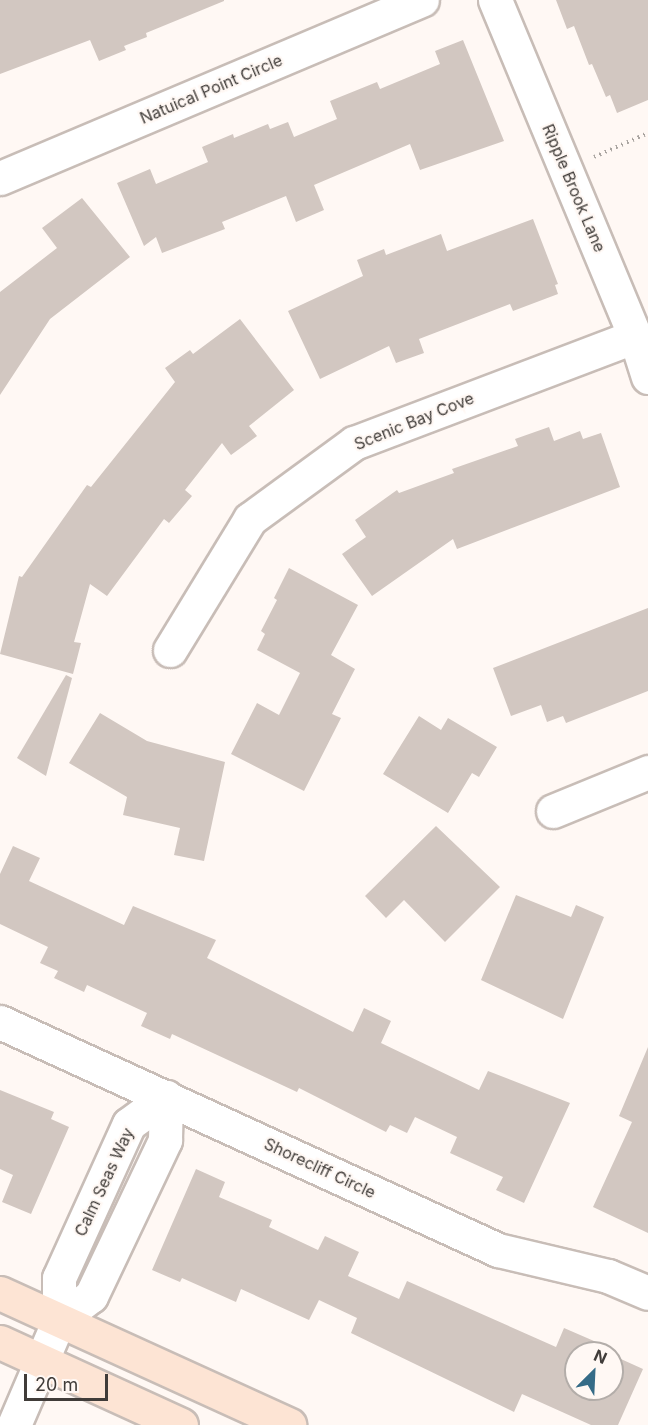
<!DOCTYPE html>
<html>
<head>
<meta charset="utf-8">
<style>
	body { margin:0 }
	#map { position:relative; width:648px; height:1425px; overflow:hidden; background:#fff8f4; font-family:Inter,sans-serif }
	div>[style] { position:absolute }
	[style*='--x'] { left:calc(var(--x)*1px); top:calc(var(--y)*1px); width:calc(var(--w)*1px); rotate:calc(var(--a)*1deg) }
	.building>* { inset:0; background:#d2c7c1 }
	.path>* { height:4px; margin-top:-2px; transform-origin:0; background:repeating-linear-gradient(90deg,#a9a4a0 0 1.5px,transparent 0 6px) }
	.roads { filter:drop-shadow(2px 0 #c8bdb7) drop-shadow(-2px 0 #c8bdb7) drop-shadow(0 2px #c8bdb7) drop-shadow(0 -2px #c8bdb7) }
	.minor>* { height:33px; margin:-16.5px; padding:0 16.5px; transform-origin:16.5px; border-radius:16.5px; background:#fff }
	.secondary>* { height:33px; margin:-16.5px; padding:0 16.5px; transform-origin:16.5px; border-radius:16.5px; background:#fde4d4 }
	span { translate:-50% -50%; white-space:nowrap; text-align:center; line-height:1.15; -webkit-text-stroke:4.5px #fff8f4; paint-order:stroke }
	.street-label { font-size:16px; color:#403c39 }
	.north { position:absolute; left:564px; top:1341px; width:60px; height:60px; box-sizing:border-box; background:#fff8f4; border:2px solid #b3ada9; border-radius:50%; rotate:24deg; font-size:16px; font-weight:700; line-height:24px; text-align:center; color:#403c39 }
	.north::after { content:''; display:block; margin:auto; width:21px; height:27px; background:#356b87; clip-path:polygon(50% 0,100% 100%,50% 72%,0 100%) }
	.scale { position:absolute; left:24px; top:1374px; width:84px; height:27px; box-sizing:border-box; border:3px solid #403c39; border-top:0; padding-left:8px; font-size:18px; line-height:21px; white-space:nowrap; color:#403c39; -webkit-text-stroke:4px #fff8f4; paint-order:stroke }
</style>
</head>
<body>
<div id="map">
	<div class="building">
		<i style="clip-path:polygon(0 0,224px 0,224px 1px,146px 33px,147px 37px,124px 46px,126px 50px,99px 61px,90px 40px,0 74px)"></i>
		<i style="clip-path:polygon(556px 0,648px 0,648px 100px,617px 113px,610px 95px,606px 97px,592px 64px,589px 65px,574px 26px,567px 29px)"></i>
		<i style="clip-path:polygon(463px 40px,504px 141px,420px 170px,410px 144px,314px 185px,324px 210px,296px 222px,286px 196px,222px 222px,225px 229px,162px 253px,156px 237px,144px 246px,117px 183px,150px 169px,156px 184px,208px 162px,202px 147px,233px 134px,234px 138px,268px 124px,270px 129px,288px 122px,294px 137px,337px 119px,330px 101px,377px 82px,380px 89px,440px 64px,435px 51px)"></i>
		<i style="clip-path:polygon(82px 198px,130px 257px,50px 319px,0 395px,0 292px,57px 248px,42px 228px)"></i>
		<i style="clip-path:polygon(533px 219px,558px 284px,555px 285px,558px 294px,513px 311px,510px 304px,419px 339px,424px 353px,396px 363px,389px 346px,320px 379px,288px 311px,363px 276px,357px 260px,384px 249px,386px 255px,441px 234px,447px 251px)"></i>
		<i style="clip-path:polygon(240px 319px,294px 390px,249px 426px,257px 436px,231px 455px,222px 443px,185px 490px,192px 496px,169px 523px,164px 519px,107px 596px,90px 584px,74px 642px,81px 643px,73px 674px,0 654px,19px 576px,22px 577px,87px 485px,91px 487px,175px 382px,165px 368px,190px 350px,193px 354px)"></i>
		<i style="clip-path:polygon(549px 427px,554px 441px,580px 431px,583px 439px,601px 433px,620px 487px,457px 549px,453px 539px,372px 596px,342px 554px,366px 537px,355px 520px,397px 490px,399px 493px,454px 473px,452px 469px,518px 446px,515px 439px)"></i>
		<i style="clip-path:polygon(289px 568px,358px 605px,331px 655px,355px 669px,332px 714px,341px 718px,304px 791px,231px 754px,257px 703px,279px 715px,300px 673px,257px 650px,265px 634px,261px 631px,277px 600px,274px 598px)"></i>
		<i style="clip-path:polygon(648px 608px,648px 691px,566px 723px,563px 716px,547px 722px,541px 705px,511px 716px,493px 668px)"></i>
		<i style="clip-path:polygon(66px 675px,72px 678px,46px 776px,17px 758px)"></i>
		<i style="clip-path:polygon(100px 713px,147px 741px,225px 762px,204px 861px,174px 855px,180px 828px,123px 815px,127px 797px,69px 763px)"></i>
		<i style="clip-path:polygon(419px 716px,441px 730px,448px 718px,497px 747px,479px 777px,472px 773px,448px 813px,383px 774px)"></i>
		<i style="clip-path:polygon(436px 826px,500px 887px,445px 942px,404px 900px,386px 918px,365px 896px)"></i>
		<i style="clip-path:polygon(13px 846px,40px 858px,29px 881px,124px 925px,133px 906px,216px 940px,207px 958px,353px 1032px,364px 1008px,391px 1021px,381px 1043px,479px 1090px,488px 1071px,570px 1103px,524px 1203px,496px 1190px,503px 1177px,450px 1153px,457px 1137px,415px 1117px,407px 1133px,390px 1125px,386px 1132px,299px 1088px,297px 1092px,172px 1034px,170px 1039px,141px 1026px,147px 1013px,87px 985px,84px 992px,54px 978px,58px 971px,40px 963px,48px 947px,0 924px,0 874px)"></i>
		<i style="clip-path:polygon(516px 895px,571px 917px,576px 905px,604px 917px,563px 1019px,481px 980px)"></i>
		<i style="clip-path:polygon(648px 1047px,648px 1233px,593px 1207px,632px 1122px,619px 1116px)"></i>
		<i style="clip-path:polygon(0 1090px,54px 1112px,51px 1119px,69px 1127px,31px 1214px,2px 1202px,13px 1175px,0 1169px)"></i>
		<i style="clip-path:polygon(196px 1169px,225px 1182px,219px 1197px,272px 1220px,269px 1227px,318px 1250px,325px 1236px,359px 1252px,348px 1276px,399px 1299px,407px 1281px,556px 1347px,564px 1328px,594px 1341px,592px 1346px,607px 1353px,576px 1353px,576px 1389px,612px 1389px,612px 1355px,643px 1369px,618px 1425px,591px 1425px,522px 1394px,514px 1412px,351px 1333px,357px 1318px,319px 1300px,309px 1320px,241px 1289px,236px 1302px,182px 1278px,180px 1282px,152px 1270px)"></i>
	</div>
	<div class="path">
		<i style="--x:594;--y:157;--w:59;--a:-24"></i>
	</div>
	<div class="roads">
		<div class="minor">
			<i style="--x:495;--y:0;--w:364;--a:67.4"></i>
			<i style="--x:635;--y:336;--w:43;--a:72.4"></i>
			<i style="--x:0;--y:178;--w:458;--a:-22.9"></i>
			<i style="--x:170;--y:650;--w:153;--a:-58.6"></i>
			<i style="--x:250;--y:519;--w:129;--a:-36.2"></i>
			<i style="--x:354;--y:443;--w:301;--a:-20.8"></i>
			<i style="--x:553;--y:811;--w:103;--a:-22.3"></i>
			<i style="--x:0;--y:1022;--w:548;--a:24.6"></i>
			<i style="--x:498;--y:1250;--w:113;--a:13.3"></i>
			<i style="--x:608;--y:1276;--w:43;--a:23"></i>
			<i style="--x:59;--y:1320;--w:40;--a:-37"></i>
			<i style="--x:91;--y:1296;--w:173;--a:-64.6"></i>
			<i style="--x:165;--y:1140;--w:43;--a:-88.7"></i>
			<i style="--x:14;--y:1425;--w:114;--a:-66.8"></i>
			<i style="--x:59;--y:1320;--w:42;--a:-90"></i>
			<i style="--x:59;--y:1278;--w:169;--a:-65.6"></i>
			<i style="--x:129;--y:1124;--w:46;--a:-36.1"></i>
		</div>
		<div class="secondary">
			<i style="--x:0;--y:1293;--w:318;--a:24.5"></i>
			<i style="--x:0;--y:1342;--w:199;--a:24.6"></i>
		</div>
	</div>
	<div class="street-label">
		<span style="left:211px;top:89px;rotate:-23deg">Natuical Point Circle</span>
		<span style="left:574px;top:188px;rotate:67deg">Ripple Brook Lane</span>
		<span style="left:414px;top:421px;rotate:-22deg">Scenic Bay Cove</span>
		<span style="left:320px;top:1168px;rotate:25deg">Shorecliff Circle</span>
		<span style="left:104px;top:1182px;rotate:-65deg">Calm Seas Way</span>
	</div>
	<div class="north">N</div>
	<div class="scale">20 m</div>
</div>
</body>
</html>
